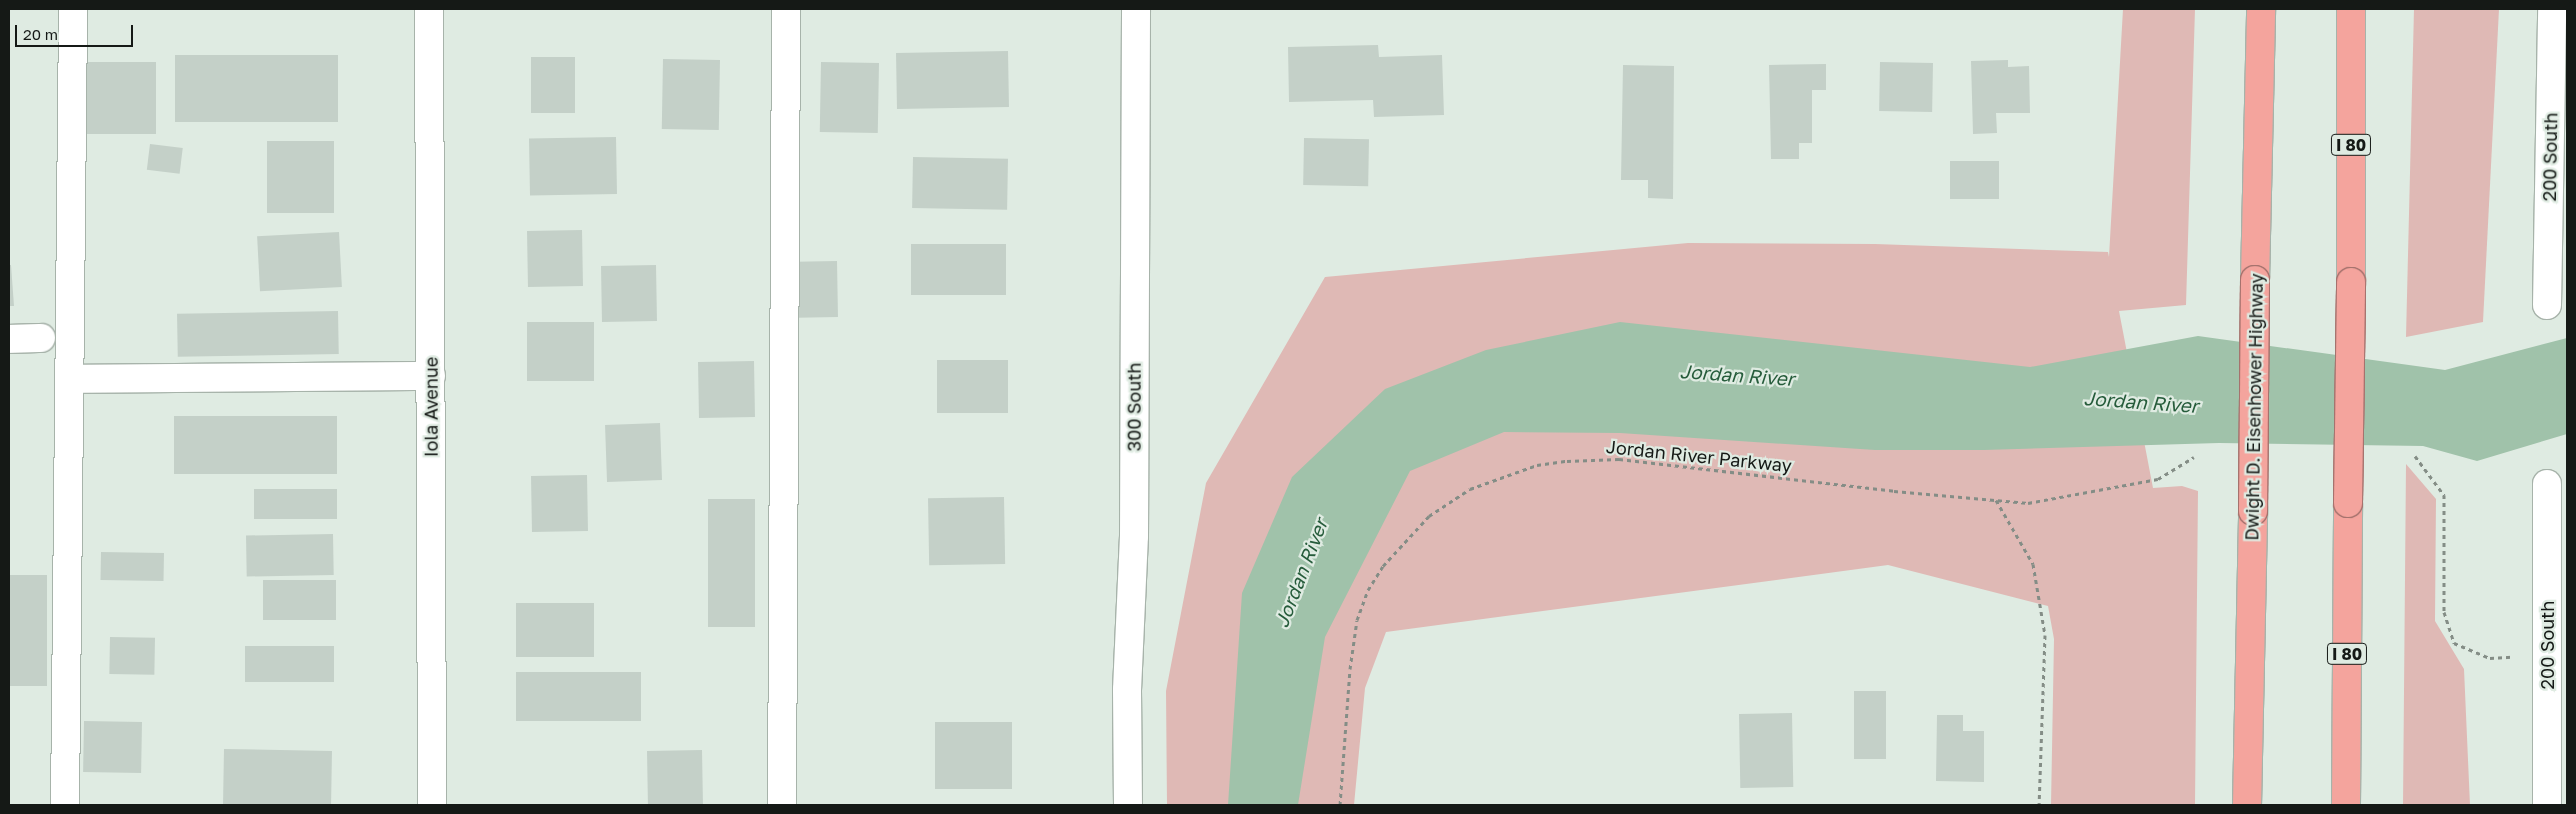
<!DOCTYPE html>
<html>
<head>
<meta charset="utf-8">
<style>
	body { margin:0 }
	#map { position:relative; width:2576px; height:814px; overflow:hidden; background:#dfebe2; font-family:"Golos Text",sans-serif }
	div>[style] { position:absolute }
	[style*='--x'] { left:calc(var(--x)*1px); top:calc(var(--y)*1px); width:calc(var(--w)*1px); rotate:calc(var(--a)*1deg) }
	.green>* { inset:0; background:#dfb9b5 }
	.water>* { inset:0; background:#a0c2aa }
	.building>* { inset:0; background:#c4d0c8; transform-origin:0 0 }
	.path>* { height:3px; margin-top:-1.5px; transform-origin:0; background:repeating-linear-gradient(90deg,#848d86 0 4px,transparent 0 8px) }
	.roads { filter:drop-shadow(1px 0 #a7b3aa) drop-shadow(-1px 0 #a7b3aa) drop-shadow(0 1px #a7b3aa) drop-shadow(0 -1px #a7b3aa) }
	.minor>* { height:28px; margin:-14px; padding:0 14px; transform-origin:14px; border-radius:14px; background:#fff }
	.highway>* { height:28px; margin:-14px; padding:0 14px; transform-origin:14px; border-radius:14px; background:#f4a49d }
	.bridges { filter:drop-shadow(1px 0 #a6736e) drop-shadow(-1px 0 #a6736e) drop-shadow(0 1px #a6736e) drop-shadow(0 -1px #a6736e) }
	.highway-bridge>* { height:28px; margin:-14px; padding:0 14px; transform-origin:14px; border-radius:14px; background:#f4a49d }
	span { translate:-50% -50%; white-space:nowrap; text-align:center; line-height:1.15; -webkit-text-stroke:4.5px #dfebe2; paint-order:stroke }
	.shield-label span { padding:1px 4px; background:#dfebe2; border:1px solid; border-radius:4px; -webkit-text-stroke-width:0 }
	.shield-label { font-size:16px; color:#151916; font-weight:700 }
	.street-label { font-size:18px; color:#151916 }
	.water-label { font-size:19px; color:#265c3b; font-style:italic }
	.frame { position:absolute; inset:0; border:10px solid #151916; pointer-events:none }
	.scale { position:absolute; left:15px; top:25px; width:118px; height:22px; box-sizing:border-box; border:2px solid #151916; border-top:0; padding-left:6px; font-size:15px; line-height:18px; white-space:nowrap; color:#151916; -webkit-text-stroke:4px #dfebe2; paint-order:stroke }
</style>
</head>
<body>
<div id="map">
	<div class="green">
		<i style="clip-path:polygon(2123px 9px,2195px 9px,2186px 305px,2119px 311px,2153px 488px,2182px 486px,2198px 491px,2195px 805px,2051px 805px,2054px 639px,2048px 606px,1888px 565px,1386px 632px,1365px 688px,1354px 805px,1167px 805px,1166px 691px,1206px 483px,1325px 277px,1688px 243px,1875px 244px,2108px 252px,2109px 257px)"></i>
		<i style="clip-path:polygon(2414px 9px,2499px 9px,2483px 322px,2406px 337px)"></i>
		<i style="clip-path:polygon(2406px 464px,2436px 499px,2435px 621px,2464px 669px,2470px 805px,2403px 805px)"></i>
	</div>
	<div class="water">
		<i style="clip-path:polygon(1620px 322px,2030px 367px,2198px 336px,2445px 370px,2567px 338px,2567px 434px,2477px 461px,2423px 446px,2219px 443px,1984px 450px,1875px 450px,1620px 433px,1504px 432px,1410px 471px,1325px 637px,1298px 805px,1228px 805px,1242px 593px,1292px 477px,1385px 389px,1486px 350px)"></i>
	</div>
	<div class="building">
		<i style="clip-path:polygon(1378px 45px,1379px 57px,1442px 55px,1444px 115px,1374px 117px,1373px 100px,1289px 102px,1288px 47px)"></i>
		<i style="left:1008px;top:51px;width:56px;height:112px;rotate:89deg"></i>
		<i style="left:175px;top:55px;width:163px;height:67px"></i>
		<i style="left:531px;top:57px;width:44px;height:56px"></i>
		<i style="left:663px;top:59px;width:57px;height:70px;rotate:1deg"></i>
		<i style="clip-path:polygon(2008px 60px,2008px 67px,2029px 66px,2030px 113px,1996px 113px,1997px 133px,1973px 134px,1971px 61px)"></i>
		<i style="left:87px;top:62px;width:69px;height:72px"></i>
		<i style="left:821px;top:62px;width:58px;height:70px;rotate:1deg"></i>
		<i style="left:1880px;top:62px;width:53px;height:49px;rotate:1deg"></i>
		<i style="clip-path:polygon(1826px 64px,1826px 90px,1812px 90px,1812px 143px,1799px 143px,1799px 159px,1771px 159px,1769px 65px)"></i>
		<i style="clip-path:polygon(1623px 65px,1674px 66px,1673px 199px,1648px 198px,1648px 180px,1621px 180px)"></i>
		<i style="left:616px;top:137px;width:57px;height:87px;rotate:89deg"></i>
		<i style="left:1304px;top:138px;width:65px;height:47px;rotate:1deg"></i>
		<i style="left:267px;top:141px;width:67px;height:72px"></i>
		<i style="left:150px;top:144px;width:33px;height:26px;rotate:7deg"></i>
		<i style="left:913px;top:157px;width:95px;height:51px;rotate:1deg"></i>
		<i style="left:1950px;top:161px;width:49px;height:38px"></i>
		<i style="left:582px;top:230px;width:56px;height:55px;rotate:89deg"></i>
		<i style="left:339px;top:232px;width:55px;height:82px;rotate:87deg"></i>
		<i style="left:911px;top:244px;width:95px;height:51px"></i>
		<i style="left:837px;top:261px;width:56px;height:55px;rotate:89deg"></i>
		<i style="clip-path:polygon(9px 265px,11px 265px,14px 306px,9px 306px)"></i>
		<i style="left:656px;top:265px;width:56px;height:55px;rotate:89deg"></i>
		<i style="left:338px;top:311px;width:43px;height:161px;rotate:89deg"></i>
		<i style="left:527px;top:322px;width:67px;height:59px"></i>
		<i style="left:937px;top:360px;width:71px;height:53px"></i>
		<i style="left:754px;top:361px;width:56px;height:56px;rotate:89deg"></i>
		<i style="left:174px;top:416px;width:163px;height:58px"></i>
		<i style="left:660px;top:423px;width:57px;height:55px;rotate:88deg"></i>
		<i style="left:587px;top:475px;width:56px;height:56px;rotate:89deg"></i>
		<i style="left:254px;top:489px;width:83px;height:30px"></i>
		<i style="left:1004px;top:497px;width:67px;height:76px;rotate:89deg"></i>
		<i style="left:708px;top:499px;width:47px;height:128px"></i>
		<i style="left:333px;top:534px;width:41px;height:87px;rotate:89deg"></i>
		<i style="left:101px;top:552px;width:63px;height:28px;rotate:1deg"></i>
		<i style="left:9px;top:575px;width:38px;height:111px"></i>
		<i style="left:263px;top:580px;width:73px;height:40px"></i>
		<i style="left:516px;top:603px;width:78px;height:54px"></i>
		<i style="left:110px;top:637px;width:45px;height:37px;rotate:1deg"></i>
		<i style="left:334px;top:646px;width:36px;height:89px;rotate:90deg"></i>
		<i style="left:516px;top:672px;width:125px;height:49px"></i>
		<i style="left:1854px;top:691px;width:32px;height:68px"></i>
		<i style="left:1792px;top:713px;width:74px;height:53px;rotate:89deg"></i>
		<i style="clip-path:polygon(1937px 715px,1963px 715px,1963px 731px,1984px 731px,1984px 782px,1936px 781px)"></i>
		<i style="left:84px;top:721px;width:58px;height:51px;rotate:1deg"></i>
		<i style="left:935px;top:722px;width:77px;height:67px"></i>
		<i style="left:224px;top:749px;width:108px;height:55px;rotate:1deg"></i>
		<i style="left:702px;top:750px;width:55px;height:55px;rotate:89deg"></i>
	</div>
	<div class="path">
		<i style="--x:2415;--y:456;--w:49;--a:53.4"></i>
		<i style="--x:2444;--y:495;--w:117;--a:90"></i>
		<i style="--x:2444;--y:612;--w:33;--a:72"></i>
		<i style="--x:2454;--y:643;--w:39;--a:23"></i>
		<i style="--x:2490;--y:658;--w:22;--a:-3"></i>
		<i style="--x:1996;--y:500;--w:74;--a:60"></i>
		<i style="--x:2033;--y:564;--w:72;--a:80.4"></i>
		<i style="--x:2045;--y:635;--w:170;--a:92"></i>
		<i style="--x:1340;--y:805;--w:136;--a:-85.8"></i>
		<i style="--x:1350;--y:669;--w:49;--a:-81.9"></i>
		<i style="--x:1357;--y:620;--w:32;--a:-70"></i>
		<i style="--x:1368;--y:590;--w:28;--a:-58"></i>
		<i style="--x:1383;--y:566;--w:68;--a:-47.4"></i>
		<i style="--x:1429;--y:516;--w:49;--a:-33.4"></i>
		<i style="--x:1470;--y:489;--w:71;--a:-19.7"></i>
		<i style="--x:1537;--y:465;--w:30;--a:-8"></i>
		<i style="--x:1567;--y:461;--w:52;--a:-2.2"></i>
		<i style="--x:1619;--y:459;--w:277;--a:6.6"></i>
		<i style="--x:1894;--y:491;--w:135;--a:5.1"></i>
		<i style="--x:2028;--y:503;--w:132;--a:-10.5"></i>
		<i style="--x:2158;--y:479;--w:42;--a:-31.4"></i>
	</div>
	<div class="roads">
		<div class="minor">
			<i style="--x:429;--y:9;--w:796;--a:89.78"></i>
			<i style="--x:2547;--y:305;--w:296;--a:-89"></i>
			<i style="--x:9;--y:339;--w:32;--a:-2"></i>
			<i style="--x:70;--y:379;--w:361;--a:-0.5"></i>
			<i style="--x:2547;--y:484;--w:321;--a:90"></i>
			<i style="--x:65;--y:805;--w:796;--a:-89.42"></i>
			<i style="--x:782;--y:805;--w:796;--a:-89.71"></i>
			<i style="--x:1128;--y:805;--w:115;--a:-90.5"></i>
			<i style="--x:1127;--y:690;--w:154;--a:-87.4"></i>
			<i style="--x:1134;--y:536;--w:527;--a:-89.78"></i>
		</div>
		<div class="highway">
			<i style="--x:2255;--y:280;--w:271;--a:-88.7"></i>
			<i style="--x:2351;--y:282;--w:273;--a:-90"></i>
			<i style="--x:2247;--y:805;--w:294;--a:-88.8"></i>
			<i style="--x:2346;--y:805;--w:302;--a:-89.6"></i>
		</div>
	</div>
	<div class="bridges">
		<div class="highway-bridge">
			<i style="--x:2348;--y:503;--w:221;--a:-89.2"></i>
			<i style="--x:2253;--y:511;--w:231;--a:-89.5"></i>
		</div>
	</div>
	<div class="shield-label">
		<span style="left:2351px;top:145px">I 80</span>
		<span style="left:2347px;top:654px">I 80</span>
	</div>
	<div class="street-label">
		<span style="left:2550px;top:157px;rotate:-89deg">200 South</span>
		<span style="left:431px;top:407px;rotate:-90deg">Iola Avenue</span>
		<span style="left:1134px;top:407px;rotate:-90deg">300 South</span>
		<span style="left:2254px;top:407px;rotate:-89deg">Dwight D. Eisenhower Highway</span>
		<span style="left:1699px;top:456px;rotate:6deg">Jordan River Parkway</span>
		<span style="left:2547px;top:645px;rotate:-90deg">200 South</span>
	</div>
	<div class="water-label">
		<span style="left:1737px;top:375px;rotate:4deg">Jordan River</span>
		<span style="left:2141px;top:402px;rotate:4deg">Jordan River</span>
		<span style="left:1301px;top:573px;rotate:-69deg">Jordan River</span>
	</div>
	<div class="frame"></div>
	<div class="scale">20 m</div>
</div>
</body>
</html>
